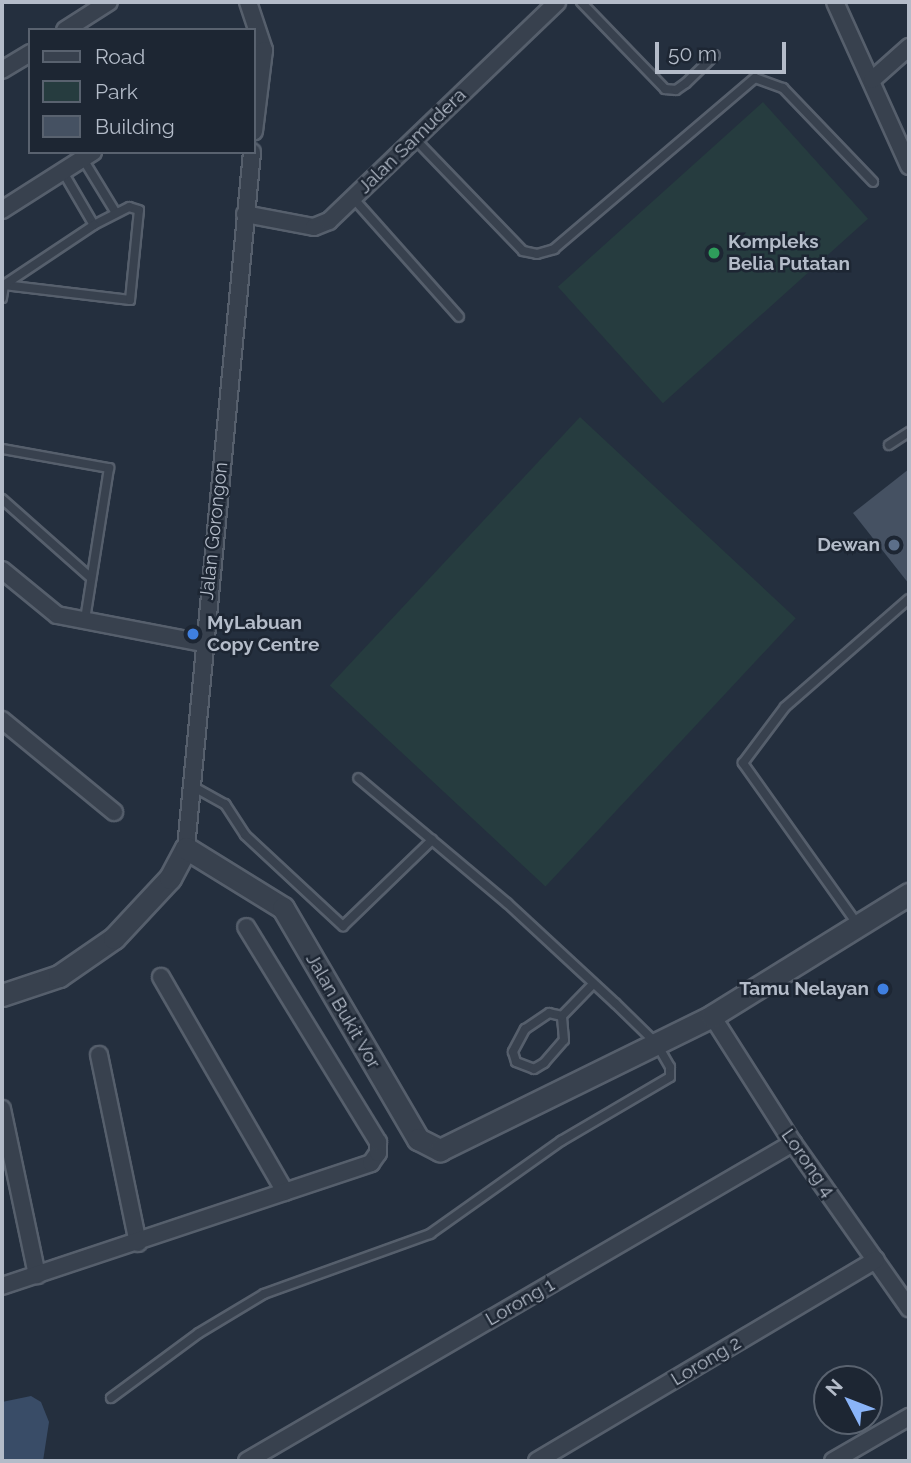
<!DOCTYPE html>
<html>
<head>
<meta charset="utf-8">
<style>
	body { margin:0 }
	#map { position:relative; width:911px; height:1463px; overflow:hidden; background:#242f3e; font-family:Raleway,sans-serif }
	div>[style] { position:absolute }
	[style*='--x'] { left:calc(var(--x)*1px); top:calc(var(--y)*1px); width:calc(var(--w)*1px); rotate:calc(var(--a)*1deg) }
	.green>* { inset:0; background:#263c3f; transform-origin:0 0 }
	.water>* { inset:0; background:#394c67 }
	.building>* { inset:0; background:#455162 }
	.roads { filter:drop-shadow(2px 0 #565f6c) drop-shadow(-2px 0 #565f6c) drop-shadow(0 2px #565f6c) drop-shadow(0 -2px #565f6c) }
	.service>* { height:8px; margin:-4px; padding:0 4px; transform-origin:4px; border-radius:4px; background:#38414e }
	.minor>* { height:16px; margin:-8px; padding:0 8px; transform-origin:8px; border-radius:8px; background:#38414e }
	.tertiary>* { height:21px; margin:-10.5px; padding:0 10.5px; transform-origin:10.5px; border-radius:10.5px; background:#38414e }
	.dots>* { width:19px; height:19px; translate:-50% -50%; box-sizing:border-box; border:4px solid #1d2633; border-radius:50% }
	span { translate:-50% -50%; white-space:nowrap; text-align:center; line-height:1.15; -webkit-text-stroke:5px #1d2633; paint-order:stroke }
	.street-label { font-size:19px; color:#b4bcc9 }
	.poi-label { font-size:19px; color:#b4bcc9; font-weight:700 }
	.left { translate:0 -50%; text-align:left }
	.right { translate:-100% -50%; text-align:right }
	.frame { position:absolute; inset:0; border:4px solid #b4bcc9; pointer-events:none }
	.legend { position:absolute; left:28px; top:28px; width:228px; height:126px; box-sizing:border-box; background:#1d2633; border:2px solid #59626f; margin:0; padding:9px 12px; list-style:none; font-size:21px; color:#b4bcc9 }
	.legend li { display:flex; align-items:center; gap:14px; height:35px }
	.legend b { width:35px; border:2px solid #59626f }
	.north { position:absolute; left:813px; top:1365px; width:70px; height:70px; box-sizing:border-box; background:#1d2633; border:2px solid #59626f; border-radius:50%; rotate:312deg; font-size:19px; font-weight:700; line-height:28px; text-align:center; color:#b4bcc9 }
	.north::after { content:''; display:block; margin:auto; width:24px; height:32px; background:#8ab4f8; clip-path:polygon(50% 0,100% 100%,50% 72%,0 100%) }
	.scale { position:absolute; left:655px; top:42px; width:131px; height:32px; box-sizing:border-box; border:4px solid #b4bcc9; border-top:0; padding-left:9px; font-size:21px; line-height:24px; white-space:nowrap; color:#b4bcc9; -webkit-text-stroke:5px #1d2633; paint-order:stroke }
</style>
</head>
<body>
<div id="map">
	<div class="green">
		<i style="left:763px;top:102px;width:157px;height:276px;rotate:48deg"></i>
		<i style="left:580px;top:417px;width:295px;height:367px;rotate:43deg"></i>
	</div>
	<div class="water">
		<i style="clip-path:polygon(31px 1396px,41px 1402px,49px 1422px,43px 1461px,2px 1461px,2px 1402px)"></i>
	</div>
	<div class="building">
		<i style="clip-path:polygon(909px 469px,909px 584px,853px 513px)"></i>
	</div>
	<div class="roads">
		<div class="service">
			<i style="--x:581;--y:2;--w:121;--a:46"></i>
			<i style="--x:665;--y:89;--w:11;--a:5"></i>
			<i style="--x:676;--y:90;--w:12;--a:-35"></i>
			<i style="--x:686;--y:83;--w:40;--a:-44"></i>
			<i style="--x:414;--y:138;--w:157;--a:46"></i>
			<i style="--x:523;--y:251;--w:14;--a:12"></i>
			<i style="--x:537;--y:254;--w:18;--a:-16"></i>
			<i style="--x:554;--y:249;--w:264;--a:-40.4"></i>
			<i style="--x:755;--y:78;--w:30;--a:20"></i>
			<i style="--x:783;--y:88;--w:130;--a:46.2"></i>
			<i style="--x:83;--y:159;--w:63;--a:58.6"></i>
			<i style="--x:63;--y:172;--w:61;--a:59.7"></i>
			<i style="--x:353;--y:198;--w:159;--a:48.3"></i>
			<i style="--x:2;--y:298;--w:13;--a:-81"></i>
			<i style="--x:4;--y:285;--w:127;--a:6.8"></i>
			<i style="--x:130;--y:300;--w:90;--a:-84.3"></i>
			<i style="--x:139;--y:210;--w:10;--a:-163"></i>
			<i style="--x:129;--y:207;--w:39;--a:153"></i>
			<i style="--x:94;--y:225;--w:108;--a:146.3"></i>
			<i style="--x:889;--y:445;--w:24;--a:-33"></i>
			<i style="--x:2;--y:449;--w:109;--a:10.1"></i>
			<i style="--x:109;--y:468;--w:153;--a:99"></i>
			<i style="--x:2;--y:499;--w:118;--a:41.6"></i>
			<i style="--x:192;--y:786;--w:38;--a:29"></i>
			<i style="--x:225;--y:804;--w:37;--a:57"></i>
			<i style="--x:245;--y:835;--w:134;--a:42.9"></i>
			<i style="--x:343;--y:926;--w:124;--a:-44"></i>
			<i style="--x:858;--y:925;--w:199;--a:-125.4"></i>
			<i style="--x:743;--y:763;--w:70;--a:-53.1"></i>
			<i style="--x:785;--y:707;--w:164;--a:-41.1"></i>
			<i style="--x:562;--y:1016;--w:13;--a:-167"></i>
			<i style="--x:549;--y:1013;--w:29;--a:146"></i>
			<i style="--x:525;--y:1029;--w:26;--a:118"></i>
			<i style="--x:513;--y:1052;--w:10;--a:73"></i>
			<i style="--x:516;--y:1062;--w:19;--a:21"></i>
			<i style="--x:534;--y:1069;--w:12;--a:-31"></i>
			<i style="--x:544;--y:1063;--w:30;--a:-49"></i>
			<i style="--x:564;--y:1040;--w:24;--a:-95"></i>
			<i style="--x:562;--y:1016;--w:45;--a:-45.9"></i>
			<i style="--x:111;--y:1398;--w:109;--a:-36.5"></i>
			<i style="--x:199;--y:1333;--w:76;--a:-31"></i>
			<i style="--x:264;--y:1294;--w:177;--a:-19.9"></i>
			<i style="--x:430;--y:1234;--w:161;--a:-35.4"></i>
			<i style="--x:561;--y:1141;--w:126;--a:-30.4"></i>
			<i style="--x:670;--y:1077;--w:10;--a:-90"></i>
			<i style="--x:670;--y:1067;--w:28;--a:-120"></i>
			<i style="--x:656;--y:1043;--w:57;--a:-135.7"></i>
			<i style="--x:615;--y:1003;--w:147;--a:-137.2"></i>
			<i style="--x:507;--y:903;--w:194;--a:-140"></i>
		</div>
		<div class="minor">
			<i style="--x:248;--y:2;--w:51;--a:71.6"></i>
			<i style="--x:264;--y:50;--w:82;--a:97"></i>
			<i style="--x:835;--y:2;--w:180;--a:65.7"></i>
			<i style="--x:65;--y:30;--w:52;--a:-32.5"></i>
			<i style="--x:2;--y:70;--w:33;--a:-31"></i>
			<i style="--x:872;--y:80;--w:50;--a:-41.7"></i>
			<i style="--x:2;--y:210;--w:108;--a:-32.5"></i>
			<i style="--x:245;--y:214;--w:70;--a:10.7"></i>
			<i style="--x:314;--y:227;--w:16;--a:-22"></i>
			<i style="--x:329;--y:221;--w:316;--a:-43.8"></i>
			<i style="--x:2;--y:570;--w:71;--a:39.3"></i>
			<i style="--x:57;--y:615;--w:149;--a:10.9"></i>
			<i style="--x:2;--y:720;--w:145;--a:39.4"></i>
			<i style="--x:186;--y:848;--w:699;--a:-84.58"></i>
			<i style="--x:161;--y:977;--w:248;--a:60"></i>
			<i style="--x:712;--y:1016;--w:151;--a:57.5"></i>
			<i style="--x:793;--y:1143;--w:202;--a:54.9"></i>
			<i style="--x:99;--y:1055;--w:192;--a:78.3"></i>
			<i style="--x:2;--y:1109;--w:170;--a:78.1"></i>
			<i style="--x:2;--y:1286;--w:389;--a:-18.4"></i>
			<i style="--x:371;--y:1163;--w:12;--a:-55"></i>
			<i style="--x:378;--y:1153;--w:11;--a:-90"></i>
			<i style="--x:378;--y:1142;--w:252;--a:-121.5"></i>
			<i style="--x:247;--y:1461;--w:632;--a:-30.22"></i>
			<i style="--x:537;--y:1461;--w:394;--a:-30.7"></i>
			<i style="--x:833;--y:1461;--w:88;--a:-30.1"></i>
		</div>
		<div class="tertiary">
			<i style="--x:2;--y:995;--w:60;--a:-18.4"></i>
			<i style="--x:59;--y:976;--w:67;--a:-34.6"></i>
			<i style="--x:114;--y:938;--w:82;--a:-47"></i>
			<i style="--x:170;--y:878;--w:34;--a:-62"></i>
			<i style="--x:186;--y:848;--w:114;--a:31.7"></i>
			<i style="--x:283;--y:908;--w:268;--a:59.7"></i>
			<i style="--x:418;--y:1139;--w:25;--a:27"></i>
			<i style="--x:440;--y:1150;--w:303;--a:-26.2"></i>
			<i style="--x:712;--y:1016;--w:232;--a:-31.8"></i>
		</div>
	</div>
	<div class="dots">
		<i style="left:714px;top:253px;background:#2e9e5b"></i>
		<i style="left:894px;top:545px;background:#5c6f8a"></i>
		<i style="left:193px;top:634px;background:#3f7fe0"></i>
		<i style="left:883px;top:989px;background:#3f7fe0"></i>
	</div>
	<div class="street-label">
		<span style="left:412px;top:141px;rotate:-44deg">Jalan Samudera</span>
		<span style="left:214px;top:531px;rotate:-84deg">Jalan Gorongon</span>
		<span style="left:343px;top:1011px;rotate:60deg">Jalan Bukit Vor</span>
		<span style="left:808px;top:1163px;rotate:55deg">Lorong 4</span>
		<span style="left:520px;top:1302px;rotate:-30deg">Lorong 1</span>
		<span style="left:706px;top:1361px;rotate:-31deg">Lorong 2</span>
	</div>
	<div class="poi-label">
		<span class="left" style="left:728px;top:253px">Kompleks<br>Belia Putatan</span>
		<span class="right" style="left:880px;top:545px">Dewan</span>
		<span class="left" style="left:207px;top:634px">MyLabuan<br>Copy Centre</span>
		<span class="right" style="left:869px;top:989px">Tamu Nelayan</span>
	</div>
	<div class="frame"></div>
	<ul class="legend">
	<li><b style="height:9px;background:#38414e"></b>Road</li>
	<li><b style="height:19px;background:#263c3f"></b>Park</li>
	<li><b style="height:19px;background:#455162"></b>Building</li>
	</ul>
	<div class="north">N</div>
	<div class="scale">50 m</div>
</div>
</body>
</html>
